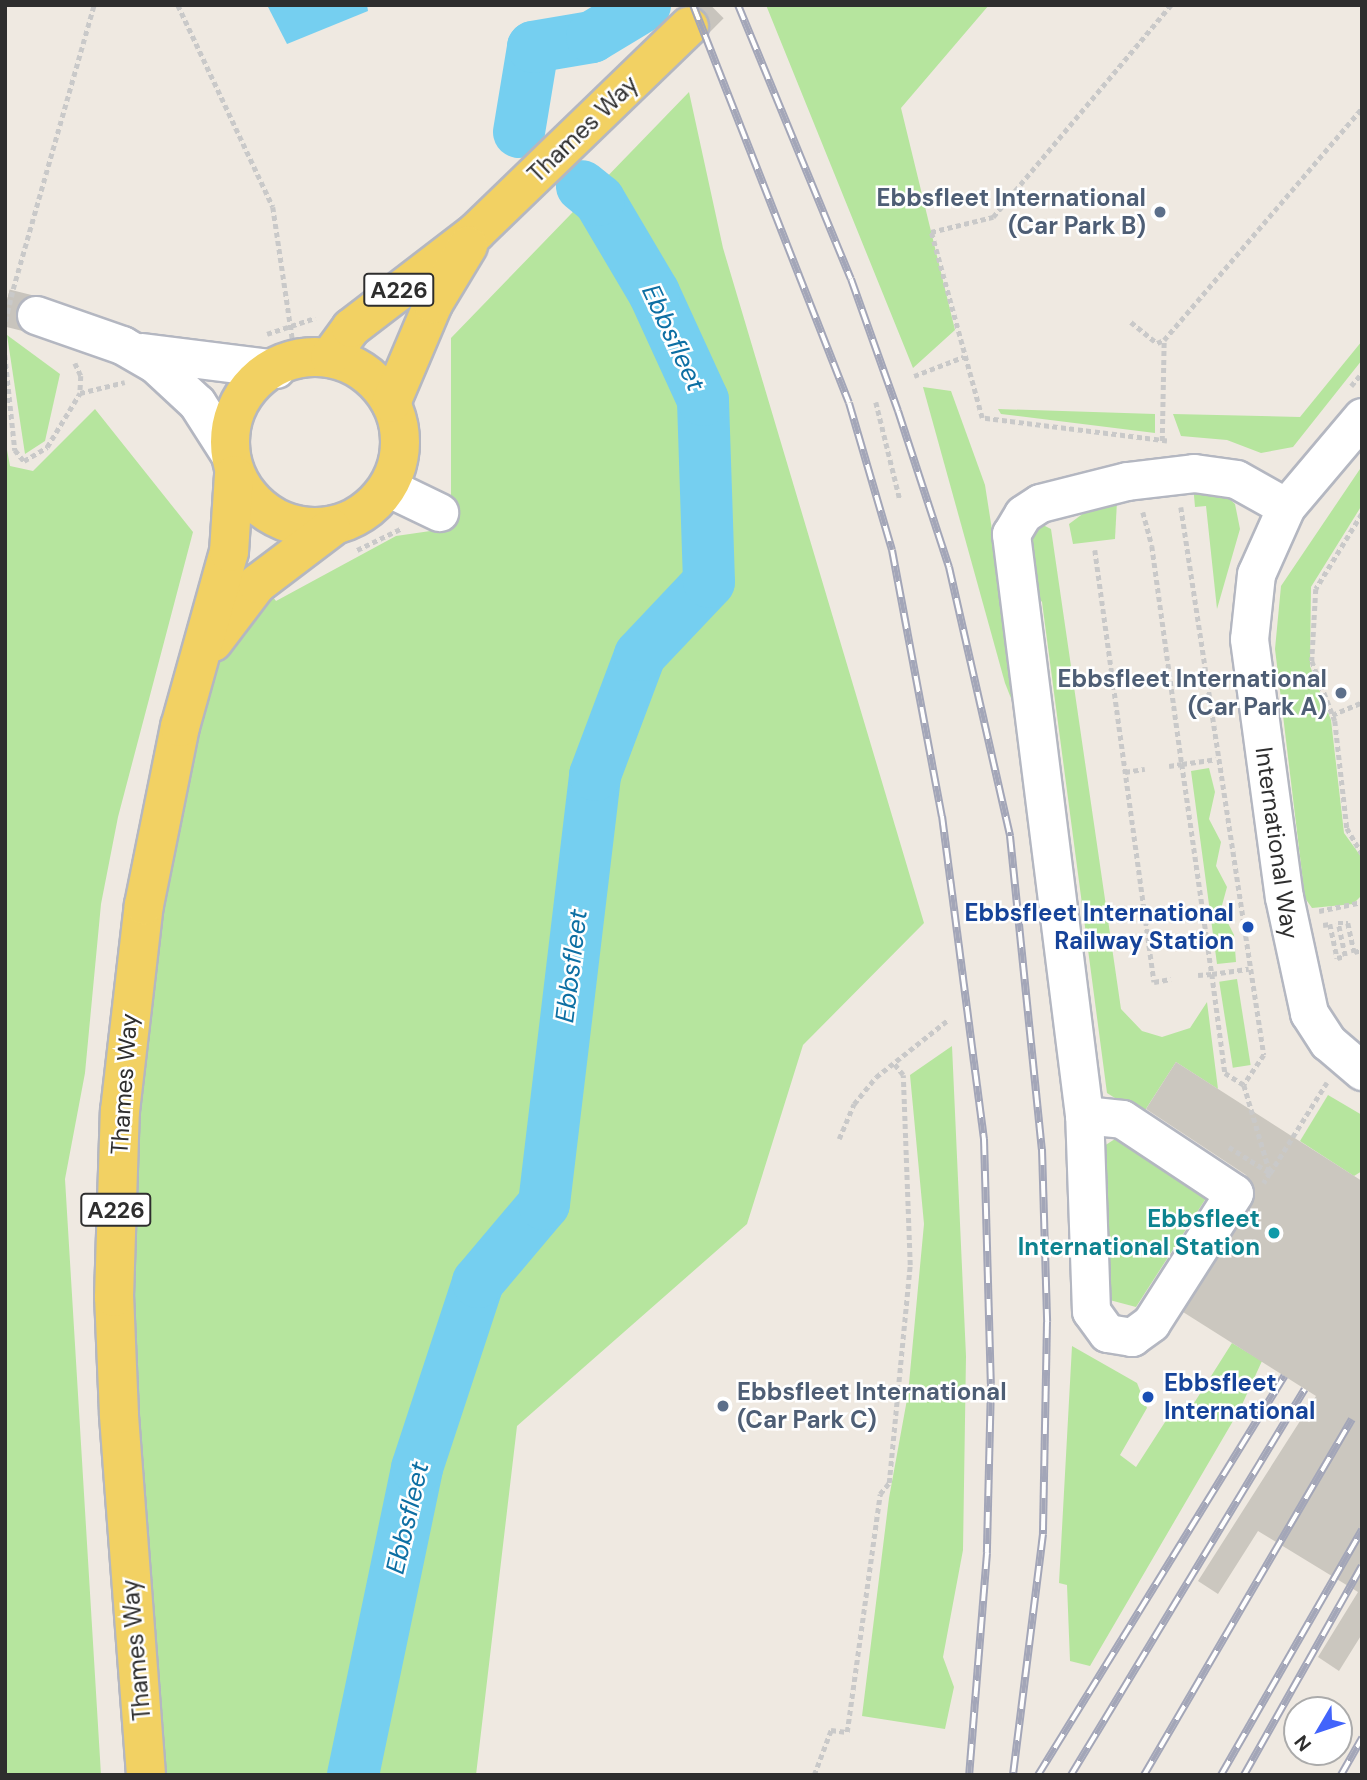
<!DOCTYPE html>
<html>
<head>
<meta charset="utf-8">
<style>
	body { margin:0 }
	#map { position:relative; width:1367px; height:1780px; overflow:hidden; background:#efe9e1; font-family:"DM Sans",sans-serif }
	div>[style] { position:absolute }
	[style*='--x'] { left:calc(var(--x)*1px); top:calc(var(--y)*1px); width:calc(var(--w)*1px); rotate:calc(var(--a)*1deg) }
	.green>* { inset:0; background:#b6e59e; transform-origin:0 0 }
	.water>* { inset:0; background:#75cff0 }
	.river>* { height:52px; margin:-26px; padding:0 26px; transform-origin:26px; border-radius:26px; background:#75cff0 }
	.building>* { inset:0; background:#cbc7bf }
	.minor-tunnel>* { height:37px; margin-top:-18.5px; transform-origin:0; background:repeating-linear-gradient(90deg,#c8c4bd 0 37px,transparent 0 55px) }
	.major-tunnel>* { height:38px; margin-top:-19px; transform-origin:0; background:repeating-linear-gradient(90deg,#c8c4bd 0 38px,transparent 0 57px) }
	.path>* { height:4.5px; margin-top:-2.25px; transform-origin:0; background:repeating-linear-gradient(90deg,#c9c9c9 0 5px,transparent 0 8.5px) }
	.roads { filter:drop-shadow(2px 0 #b4b7c1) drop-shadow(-2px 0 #b4b7c1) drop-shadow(0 2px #b4b7c1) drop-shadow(0 -2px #b4b7c1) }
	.minor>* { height:37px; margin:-18.5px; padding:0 18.5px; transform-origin:18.5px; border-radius:18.5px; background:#fff }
	.major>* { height:38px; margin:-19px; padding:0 19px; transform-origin:19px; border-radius:19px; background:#f2d163 }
	.major>.ring { margin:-19px; padding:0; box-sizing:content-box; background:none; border:38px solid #f2d163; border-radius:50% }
	.rail>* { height:8px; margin-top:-4px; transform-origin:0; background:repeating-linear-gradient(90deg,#fff 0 16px,#a3a6b8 0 32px); box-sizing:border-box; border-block:2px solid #a3a6b8 }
	.path-bridge>* { height:4.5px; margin-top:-2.25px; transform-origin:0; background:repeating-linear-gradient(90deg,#c9c9c9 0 5px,transparent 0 8.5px) }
	.dots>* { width:19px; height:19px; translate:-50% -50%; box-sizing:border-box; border:4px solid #fff; border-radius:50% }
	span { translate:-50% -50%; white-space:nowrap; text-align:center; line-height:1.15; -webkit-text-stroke:5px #fff; paint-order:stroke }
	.shield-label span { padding:2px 5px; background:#fff; border:2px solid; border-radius:5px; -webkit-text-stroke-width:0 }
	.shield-label { font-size:23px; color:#2e2e2e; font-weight:700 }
	.street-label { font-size:24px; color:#2e2e2e }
	.service-label { font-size:24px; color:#4e5e75; font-weight:700 }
	.right { translate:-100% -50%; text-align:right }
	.left { translate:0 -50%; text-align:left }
	.transit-label { font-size:24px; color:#164399; font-weight:700 }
	.culture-label { font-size:24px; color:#0d838f; font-weight:700 }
	.water-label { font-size:26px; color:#0d6fa3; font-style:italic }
	.frame { position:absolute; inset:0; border:7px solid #2e2e2e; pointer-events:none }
	.north { position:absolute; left:1283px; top:1696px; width:70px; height:70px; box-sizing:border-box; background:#fff; border:2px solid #ababab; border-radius:50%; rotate:231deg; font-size:19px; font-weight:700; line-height:28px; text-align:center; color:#2e2e2e }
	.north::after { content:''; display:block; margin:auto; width:24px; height:32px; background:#4264fb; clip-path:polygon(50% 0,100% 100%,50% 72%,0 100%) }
</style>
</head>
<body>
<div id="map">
	<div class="green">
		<i style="clip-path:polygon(766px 5px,989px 5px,901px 108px,955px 330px,913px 368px)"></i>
		<i style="clip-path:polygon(689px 92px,723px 248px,924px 923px,803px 1045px,747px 1224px,517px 1426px,476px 1775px,162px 1775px,130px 1286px,137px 1091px,173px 824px,216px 665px,269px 592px,276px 601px,396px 536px,451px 528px,451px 338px)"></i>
		<i style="clip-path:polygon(7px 335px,60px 374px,45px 441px,25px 454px)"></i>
		<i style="clip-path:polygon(1362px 341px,1362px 360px,1293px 447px,1261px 453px,1227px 440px,1181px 436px,1173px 414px,1300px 417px)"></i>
		<i style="clip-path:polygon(923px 387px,951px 391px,985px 485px,1023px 729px,1005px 683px)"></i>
		<i style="clip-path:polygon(95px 409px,193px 532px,118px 817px,101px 904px,85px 1073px,65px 1179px,101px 1775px,5px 1775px,5px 439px,10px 466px,33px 471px)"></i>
		<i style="clip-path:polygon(998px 409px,1155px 414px,1155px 433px,1001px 414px)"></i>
		<i style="clip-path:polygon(1362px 466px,1362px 505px,1311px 587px,1310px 666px,1331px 720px,1344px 833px,1362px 858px,1362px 895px,1353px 904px,1312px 908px,1305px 898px,1275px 649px,1281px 586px)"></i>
		<i style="clip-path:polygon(1193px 484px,1216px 487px,1235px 504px,1240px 529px,1217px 609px,1206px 506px,1195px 507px)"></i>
		<i style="clip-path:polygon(1117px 501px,1115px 539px,1073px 544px,1069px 524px,1092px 507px)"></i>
		<i style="clip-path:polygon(1039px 523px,1051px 529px,1121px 1009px,1142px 1031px,1162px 1037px,1190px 1028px,1207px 1002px,1218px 1089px,1176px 1062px,1142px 1115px,1107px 1093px,1042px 602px,1032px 589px,1026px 532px)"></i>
		<i style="clip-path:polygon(1209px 768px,1215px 792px,1209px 819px,1221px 842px,1216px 866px,1227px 887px,1221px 909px,1234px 935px,1236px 962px,1217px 964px,1191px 771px)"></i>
		<i style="left:1237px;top:979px;width:87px;height:18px;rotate:81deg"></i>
		<i style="clip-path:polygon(952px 1046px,966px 1356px,963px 1550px,943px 1657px,954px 1687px,945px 1729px,862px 1716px,889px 1498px,908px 1394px,924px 1224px,910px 1075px)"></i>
		<i style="clip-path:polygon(1328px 1095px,1362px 1115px,1362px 1171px,1354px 1176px,1300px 1141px)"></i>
		<i style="clip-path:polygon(1118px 1137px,1210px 1192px,1136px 1307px,1102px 1298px,1101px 1148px)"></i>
		<i style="clip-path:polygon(1232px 1343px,1262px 1361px,1240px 1409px,1090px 1666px,1070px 1661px,1067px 1585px,1059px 1583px,1072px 1346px,1137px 1383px,1147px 1408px,1120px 1455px,1136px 1467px,1176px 1405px,1189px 1411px)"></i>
	</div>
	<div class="water">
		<i style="clip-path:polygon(267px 5px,367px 5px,368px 11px,287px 44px)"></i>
	</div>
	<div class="river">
		<i style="--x:519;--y:132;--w:86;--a:-80.6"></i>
		<i style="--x:533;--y:47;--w:60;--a:-9.6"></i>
		<i style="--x:592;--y:37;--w:62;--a:-31.1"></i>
		<i style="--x:353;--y:1775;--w:314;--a:-78.2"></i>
		<i style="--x:417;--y:1468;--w:196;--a:-71.8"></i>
		<i style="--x:478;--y:1282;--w:102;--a:-49.8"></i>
		<i style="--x:544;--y:1204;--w:432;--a:-83.2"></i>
		<i style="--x:595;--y:775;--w:128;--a:-69.4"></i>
		<i style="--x:640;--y:655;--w:100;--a:-46.6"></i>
		<i style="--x:709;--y:582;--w:182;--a:-91.9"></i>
		<i style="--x:703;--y:400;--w:118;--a:-114.6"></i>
		<i style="--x:654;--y:293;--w:108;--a:-120.6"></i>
		<i style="--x:599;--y:200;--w:22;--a:-141"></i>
	</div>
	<div class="building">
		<i style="clip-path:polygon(1176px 1062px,1362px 1181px,1362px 1634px,1339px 1671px,1318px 1657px,1358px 1592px,1258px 1531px,1218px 1594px,1198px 1581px,1316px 1396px,1183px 1312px,1255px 1193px,1246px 1175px,1146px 1109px)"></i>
	</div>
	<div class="minor-tunnel">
		<i style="--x:5;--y:307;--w:32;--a:14"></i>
	</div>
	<div class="major-tunnel">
		<i style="--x:689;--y:26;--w:30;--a:-45"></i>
	</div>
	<div class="path">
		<i style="--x:178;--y:5;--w:223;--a:64.8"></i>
		<i style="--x:273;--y:207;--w:136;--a:81.6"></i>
		<i style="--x:13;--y:289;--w:295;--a:-74.1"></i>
		<i style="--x:1131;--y:322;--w:33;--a:39"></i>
		<i style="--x:1157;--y:343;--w:8;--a:-23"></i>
		<i style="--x:1164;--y:340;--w:305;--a:-49.5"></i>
		<i style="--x:267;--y:334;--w:51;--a:-18.4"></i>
		<i style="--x:5;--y:355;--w:96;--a:84"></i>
		<i style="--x:15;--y:450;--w:14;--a:51"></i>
		<i style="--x:24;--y:461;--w:27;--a:-31"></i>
		<i style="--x:47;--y:447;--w:63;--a:-58.6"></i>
		<i style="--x:75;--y:363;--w:14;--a:65"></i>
		<i style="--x:81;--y:376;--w:17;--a:93"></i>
		<i style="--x:80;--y:393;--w:46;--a:-13.7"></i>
		<i style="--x:914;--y:376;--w:53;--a:-21.2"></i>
		<i style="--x:1351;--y:386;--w:17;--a:-50"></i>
		<i style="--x:876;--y:402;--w:101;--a:76.2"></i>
		<i style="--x:1162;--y:441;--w:101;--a:-88.9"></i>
		<i style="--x:1167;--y:441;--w:186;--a:-172.9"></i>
		<i style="--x:982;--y:418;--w:193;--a:-105.3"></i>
		<i style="--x:931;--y:232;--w:64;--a:-13.6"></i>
		<i style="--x:993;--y:217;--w:277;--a:-50"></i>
		<i style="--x:1181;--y:507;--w:554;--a:81.39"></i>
		<i style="--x:1264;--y:1055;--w:36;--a:124"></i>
		<i style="--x:1143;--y:512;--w:35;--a:75"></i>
		<i style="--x:1152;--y:546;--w:220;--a:82.2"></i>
		<i style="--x:1182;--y:764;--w:34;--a:-8"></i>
		<i style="--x:1362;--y:514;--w:88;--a:121.5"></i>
		<i style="--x:1316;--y:589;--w:72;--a:93.2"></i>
		<i style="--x:1312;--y:661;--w:64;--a:69"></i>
		<i style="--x:1335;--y:721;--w:108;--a:83.6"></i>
		<i style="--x:1347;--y:828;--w:30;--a:60"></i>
		<i style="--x:357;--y:550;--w:48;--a:-26"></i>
		<i style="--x:1095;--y:550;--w:436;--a:82.2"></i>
		<i style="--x:1154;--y:982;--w:17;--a:-10"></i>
		<i style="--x:1332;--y:715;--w:33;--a:-23"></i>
		<i style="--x:1169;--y:766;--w:13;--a:-9"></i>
		<i style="--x:1182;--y:764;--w:212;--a:81.9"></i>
		<i style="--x:1212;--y:974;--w:37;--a:-8"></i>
		<i style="--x:1125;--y:772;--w:20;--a:-9"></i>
		<i style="--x:1319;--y:911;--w:44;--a:-11.8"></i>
		<i style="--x:1323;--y:925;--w:7;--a:-8"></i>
		<i style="--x:1330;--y:924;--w:35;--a:78"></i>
		<i style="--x:1337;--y:958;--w:8;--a:-14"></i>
		<i style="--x:1345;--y:956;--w:34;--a:-102"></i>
		<i style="--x:1338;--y:923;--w:10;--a:0"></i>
		<i style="--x:1348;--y:923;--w:30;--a:78"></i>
		<i style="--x:1354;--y:952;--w:8;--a:-14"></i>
		<i style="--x:1198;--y:975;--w:14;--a:-4"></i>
		<i style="--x:1212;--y:974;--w:100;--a:82.5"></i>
		<i style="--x:1225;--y:1073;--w:22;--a:32"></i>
		<i style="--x:1244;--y:1085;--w:92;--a:73.5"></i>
		<i style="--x:1270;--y:1173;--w:12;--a:121"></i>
		<i style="--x:839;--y:1139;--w:38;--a:-67"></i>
		<i style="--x:854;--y:1104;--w:35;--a:-51"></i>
		<i style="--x:876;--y:1077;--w:92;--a:-38.4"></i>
		<i style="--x:1229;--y:1147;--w:49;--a:32.4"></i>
		<i style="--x:1270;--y:1173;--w:107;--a:-57.9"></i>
		<i style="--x:814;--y:1775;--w:48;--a:-69.3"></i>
		<i style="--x:831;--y:1730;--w:16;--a:7"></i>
		<i style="--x:847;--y:1732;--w:240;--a:-82.1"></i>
		<i style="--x:880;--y:1494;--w:14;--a:-51"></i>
		<i style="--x:889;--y:1483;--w:219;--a:-84.5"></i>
		<i style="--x:910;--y:1265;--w:190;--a:-92.1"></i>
		<i style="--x:903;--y:1075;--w:14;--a:-129"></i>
	</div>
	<div class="roads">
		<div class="minor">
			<i style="--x:36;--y:315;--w:91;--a:19.2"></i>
			<i style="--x:122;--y:345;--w:38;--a:30"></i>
			<i style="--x:155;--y:364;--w:57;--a:42.9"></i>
			<i style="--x:197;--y:403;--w:59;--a:57.4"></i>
			<i style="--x:142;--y:352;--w:135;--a:7.2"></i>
			<i style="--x:1362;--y:417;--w:118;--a:130.2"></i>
			<i style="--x:1286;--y:507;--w:73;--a:114.1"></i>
			<i style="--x:1256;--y:574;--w:65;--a:96.1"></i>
			<i style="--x:1249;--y:639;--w:260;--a:82.3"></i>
			<i style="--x:1284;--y:897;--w:119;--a:77.8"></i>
			<i style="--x:1309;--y:1013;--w:35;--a:57"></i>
			<i style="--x:1328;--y:1042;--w:45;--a:40.5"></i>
			<i style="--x:387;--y:487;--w:58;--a:25.7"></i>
			<i style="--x:1084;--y:1115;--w:38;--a:6"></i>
			<i style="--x:1122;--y:1119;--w:134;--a:33.5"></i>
			<i style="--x:1234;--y:1193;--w:154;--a:122.6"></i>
			<i style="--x:1151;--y:1323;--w:24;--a:144"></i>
			<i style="--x:1132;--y:1337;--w:25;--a:-171"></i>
			<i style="--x:1107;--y:1333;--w:27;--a:-126"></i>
			<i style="--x:1091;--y:1311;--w:196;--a:-92"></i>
			<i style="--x:1084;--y:1115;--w:586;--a:-97.16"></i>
			<i style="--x:1011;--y:534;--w:23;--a:-59"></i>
			<i style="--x:1023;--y:514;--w:20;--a:-33"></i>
			<i style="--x:1040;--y:503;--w:90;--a:-14.2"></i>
			<i style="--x:1127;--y:481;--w:67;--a:-6.8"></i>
			<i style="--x:1194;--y:473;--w:42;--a:8.1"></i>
			<i style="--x:1236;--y:479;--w:57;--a:29.2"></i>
		</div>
		<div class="major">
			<i class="ring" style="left:230px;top:357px;width:132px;height:132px"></i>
			<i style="--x:330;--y:357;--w:36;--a:-54"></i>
			<i style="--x:351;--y:328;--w:158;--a:-37.5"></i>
			<i style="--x:476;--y:232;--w:296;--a:-44"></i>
			<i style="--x:391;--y:403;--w:108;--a:-67"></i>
			<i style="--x:433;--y:304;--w:68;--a:-58.9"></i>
			<i style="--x:213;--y:642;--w:73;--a:-52.8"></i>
			<i style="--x:257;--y:584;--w:93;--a:-37.1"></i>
			<i style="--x:146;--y:1775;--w:362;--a:-94.3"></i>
			<i style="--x:119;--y:1414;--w:117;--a:-92.4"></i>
			<i style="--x:114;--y:1297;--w:186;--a:-88.2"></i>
			<i style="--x:120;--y:1111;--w:207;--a:-83.4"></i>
			<i style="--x:144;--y:905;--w:182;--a:-78.6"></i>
			<i style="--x:180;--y:727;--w:182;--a:-74.4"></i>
			<i style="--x:229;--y:552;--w:77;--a:-86.3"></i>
		</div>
	</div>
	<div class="rail">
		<i style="--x:693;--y:5;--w:427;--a:68.6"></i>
		<i style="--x:849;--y:403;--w:153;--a:73.7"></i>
		<i style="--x:892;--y:550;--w:271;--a:79.4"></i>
		<i style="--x:942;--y:816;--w:326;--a:82.6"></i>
		<i style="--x:984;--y:1139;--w:245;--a:88.4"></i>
		<i style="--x:991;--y:1384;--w:169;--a:91.4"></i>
		<i style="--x:987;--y:1553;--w:223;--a:94.6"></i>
		<i style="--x:738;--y:5;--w:296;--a:67.6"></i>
		<i style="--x:851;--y:279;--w:140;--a:70.4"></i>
		<i style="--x:898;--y:411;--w:164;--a:71.9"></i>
		<i style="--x:949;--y:567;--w:276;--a:77.2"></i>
		<i style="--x:1010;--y:836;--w:315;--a:84.2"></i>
		<i style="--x:1042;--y:1149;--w:173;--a:88.3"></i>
		<i style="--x:1047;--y:1322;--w:212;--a:91.1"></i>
		<i style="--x:1043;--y:1534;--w:243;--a:97.1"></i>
		<i style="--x:1038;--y:1775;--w:469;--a:-58.3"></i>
		<i style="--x:1071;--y:1775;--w:451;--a:-58.8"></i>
		<i style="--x:1144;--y:1775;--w:412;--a:-59.7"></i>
		<i style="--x:1221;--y:1775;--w:283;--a:-60.1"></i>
		<i style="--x:1244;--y:1775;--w:240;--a:-60.6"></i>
		<i style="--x:1341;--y:1775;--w:43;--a:-60.4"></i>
	</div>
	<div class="path-bridge">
		<i style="--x:5;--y:321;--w:33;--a:-76"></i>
	</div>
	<div class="dots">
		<i style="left:1160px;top:212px;background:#5c6f8a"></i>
		<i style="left:1341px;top:693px;background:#5c6f8a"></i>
		<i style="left:1248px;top:927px;background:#1a4fb4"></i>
		<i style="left:1274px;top:1233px;background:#0f9aa8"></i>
		<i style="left:1148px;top:1397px;background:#1a4fb4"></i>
		<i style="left:723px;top:1406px;background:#5c6f8a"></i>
	</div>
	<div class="shield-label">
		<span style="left:399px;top:290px">A226</span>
		<span style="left:116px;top:1210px">A226</span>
	</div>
	<div class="street-label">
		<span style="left:583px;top:129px;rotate:-44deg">Thames Way</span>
		<span style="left:1277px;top:843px;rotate:82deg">International Way</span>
		<span style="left:124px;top:1084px;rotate:-86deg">Thames Way</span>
		<span style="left:136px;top:1650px;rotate:-95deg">Thames Way</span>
	</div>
	<div class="service-label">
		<span class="right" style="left:1146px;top:212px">Ebbsfleet International<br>(Car Park B)</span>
		<span class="right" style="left:1327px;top:693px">Ebbsfleet International<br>(Car Park A)</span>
		<span class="left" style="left:737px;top:1406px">Ebbsfleet International<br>(Car Park C)</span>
	</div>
	<div class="transit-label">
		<span class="right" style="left:1234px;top:927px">Ebbsfleet International<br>Railway Station</span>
		<span class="left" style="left:1164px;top:1397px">Ebbsfleet<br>International</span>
	</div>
	<div class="culture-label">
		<span class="right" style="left:1260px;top:1233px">Ebbsfleet<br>International Station</span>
	</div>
	<div class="water-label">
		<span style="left:673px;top:338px;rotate:65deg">Ebbsfleet</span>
		<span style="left:572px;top:966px;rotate:-83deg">Ebbsfleet</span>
		<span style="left:408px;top:1518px;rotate:-77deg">Ebbsfleet</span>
	</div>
	<div class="frame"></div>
	<div class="north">N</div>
</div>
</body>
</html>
